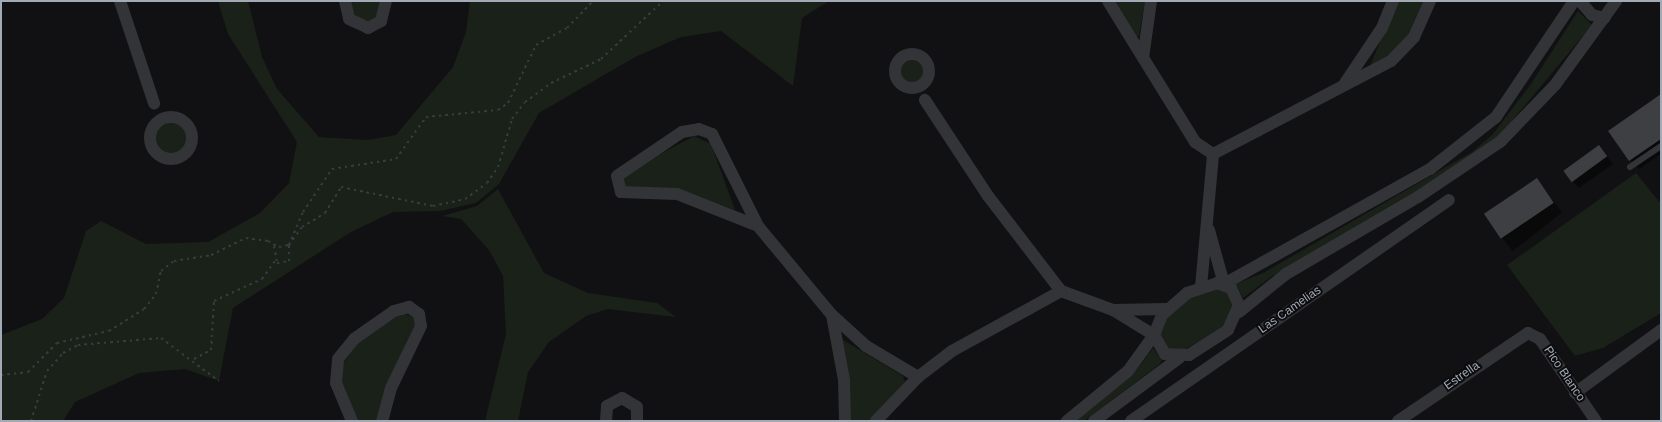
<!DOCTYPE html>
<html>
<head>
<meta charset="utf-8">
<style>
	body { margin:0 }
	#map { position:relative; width:1662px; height:422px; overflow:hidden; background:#111113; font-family:Arial,sans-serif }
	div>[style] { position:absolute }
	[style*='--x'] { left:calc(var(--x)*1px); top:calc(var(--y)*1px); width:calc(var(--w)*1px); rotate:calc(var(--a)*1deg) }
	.green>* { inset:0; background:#192119 }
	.round { border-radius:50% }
	.shadow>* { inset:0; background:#0007; transform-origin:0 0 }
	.building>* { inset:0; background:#3d3f43; transform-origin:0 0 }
	.path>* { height:2px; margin-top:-1px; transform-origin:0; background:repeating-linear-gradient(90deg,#383b3f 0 2.5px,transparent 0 6.5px) }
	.service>* { height:6px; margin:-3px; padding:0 3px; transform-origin:3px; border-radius:3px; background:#323438 }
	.minor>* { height:12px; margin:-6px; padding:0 6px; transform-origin:6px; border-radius:6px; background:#323438 }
	.minor>.ring { margin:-6px; padding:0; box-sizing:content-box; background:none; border:12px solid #323438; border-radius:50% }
	span { translate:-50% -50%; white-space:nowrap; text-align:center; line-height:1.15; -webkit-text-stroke:4px #0c0c0e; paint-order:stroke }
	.street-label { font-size:12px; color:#a1aab5 }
	.frame { position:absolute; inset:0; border:2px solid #a1aab5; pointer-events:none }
</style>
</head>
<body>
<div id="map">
	<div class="green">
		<i style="clip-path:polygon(218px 1px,248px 1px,262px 57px,277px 89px,319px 137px,368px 140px,396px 135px,453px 67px,466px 32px,470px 1px,829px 1px,802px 18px,793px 86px,721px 31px,681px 37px,635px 57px,539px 113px,499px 184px,476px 203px,440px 211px,393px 212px,351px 232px,233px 308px,219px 381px,185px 369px,139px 373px,75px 402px,63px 421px,1px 421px,1px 335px,42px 319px,64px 298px,86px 231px,101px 221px,146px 244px,208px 242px,260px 213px,289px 183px,297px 142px,228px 34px)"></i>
		<i style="clip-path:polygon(350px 1px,382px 1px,381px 14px,368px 24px,354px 18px)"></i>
		<i style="clip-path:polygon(1111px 1px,1145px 1px,1139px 36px,1135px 37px)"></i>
		<i style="clip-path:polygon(1396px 1px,1424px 1px,1413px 29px,1387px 60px,1371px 64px)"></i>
		<i style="clip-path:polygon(1578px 11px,1592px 25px,1501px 134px,1446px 175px,1271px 277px,1243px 298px,1236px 284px,1265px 272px,1472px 152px,1493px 134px,1531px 84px)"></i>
		<i class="round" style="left:899px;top:59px;width:26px;height:26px"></i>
		<i class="round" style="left:155px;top:121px;width:34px;height:34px"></i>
		<i style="clip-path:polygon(694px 136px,711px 144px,735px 210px,697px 196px,637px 191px,623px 185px,624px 177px,649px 160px)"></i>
		<i style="clip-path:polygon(1636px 173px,1661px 204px,1661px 313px,1603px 348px,1575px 356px,1507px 265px)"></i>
		<i style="clip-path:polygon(498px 189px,544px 273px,588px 293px,657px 303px,676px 317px,608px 309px,586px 316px,549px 342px,528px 372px,518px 421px,485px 421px,506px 334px,503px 276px,489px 250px,461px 219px,442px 216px,477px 206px)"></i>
		<i style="clip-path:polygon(1213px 288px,1224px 290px,1232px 300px,1232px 312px,1223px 329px,1174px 355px,1158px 337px,1166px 317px,1199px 291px)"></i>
		<i style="clip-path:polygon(402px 313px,414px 317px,415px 324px,387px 385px,379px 421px,357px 421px,340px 381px,340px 368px,360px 340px)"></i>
		<i style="clip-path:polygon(840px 338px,903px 376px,905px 382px,870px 421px,850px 421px)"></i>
		<i style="clip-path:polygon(1153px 348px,1162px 360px,1160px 364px,1084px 421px,1076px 421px,1138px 368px)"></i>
	</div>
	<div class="shadow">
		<i style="clip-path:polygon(1661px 97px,1661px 154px,1639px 169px,1630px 160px)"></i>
		<i style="clip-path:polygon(1599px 146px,1613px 164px,1579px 188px,1572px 181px)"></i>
		<i style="left:1537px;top:180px;width:41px;height:63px;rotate:52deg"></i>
	</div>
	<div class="building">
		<i style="clip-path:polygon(1661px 94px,1661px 139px,1629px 161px,1608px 131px)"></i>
		<i style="left:1599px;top:145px;width:14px;height:44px;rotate:54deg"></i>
		<i style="left:1537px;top:178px;width:30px;height:64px;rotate:56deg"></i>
	</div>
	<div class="path">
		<i style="--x:274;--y:246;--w:17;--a:80"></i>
		<i style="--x:277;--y:263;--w:12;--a:-9"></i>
		<i style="--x:289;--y:261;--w:16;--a:-90"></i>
		<i style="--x:289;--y:245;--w:36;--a:-67"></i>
		<i style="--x:303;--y:212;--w:52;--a:-56"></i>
		<i style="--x:332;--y:169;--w:65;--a:-8.9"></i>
		<i style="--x:396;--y:159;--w:52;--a:-54.5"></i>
		<i style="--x:426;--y:117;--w:72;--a:-5.6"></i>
		<i style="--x:498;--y:110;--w:12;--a:-35"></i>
		<i style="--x:508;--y:103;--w:64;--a:-64.2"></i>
		<i style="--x:536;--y:45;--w:35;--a:-29"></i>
		<i style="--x:567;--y:28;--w:37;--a:-46"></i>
		<i style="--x:194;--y:359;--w:19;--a:-28"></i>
		<i style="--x:211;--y:350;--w:49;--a:-86.5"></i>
		<i style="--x:214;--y:301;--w:53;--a:-24.6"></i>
		<i style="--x:262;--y:279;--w:22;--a:-54"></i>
		<i style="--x:1;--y:375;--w:27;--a:-6"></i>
		<i style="--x:28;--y:372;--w:41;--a:-45"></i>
		<i style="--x:57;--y:343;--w:53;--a:-13"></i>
		<i style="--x:109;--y:331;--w:41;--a:-32.2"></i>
		<i style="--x:144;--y:309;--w:19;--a:-51"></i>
		<i style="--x:156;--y:294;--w:24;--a:-78"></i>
		<i style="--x:161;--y:271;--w:16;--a:-38"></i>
		<i style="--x:174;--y:261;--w:37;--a:-9"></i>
		<i style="--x:211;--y:255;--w:39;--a:-26"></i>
		<i style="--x:246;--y:238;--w:22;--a:8"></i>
		<i style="--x:268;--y:241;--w:13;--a:29"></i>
		<i style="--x:279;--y:247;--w:10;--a:-11"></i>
		<i style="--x:289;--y:245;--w:22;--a:-54"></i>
		<i style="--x:302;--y:227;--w:27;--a:-31"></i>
		<i style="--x:325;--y:213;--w:31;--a:-58"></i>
		<i style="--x:341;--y:187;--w:94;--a:11.7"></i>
		<i style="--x:433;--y:206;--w:33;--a:-12"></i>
		<i style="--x:465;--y:199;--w:27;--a:-36"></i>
		<i style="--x:487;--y:183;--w:19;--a:-55"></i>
		<i style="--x:498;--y:167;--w:50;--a:-73.7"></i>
		<i style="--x:512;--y:119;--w:21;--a:-53"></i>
		<i style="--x:525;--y:102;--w:32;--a:-36"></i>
		<i style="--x:551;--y:83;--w:55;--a:-25.6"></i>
		<i style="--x:601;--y:59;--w:85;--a:-43.1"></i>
		<i style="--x:31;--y:421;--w:52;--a:-72.3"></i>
		<i style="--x:47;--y:371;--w:24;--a:-48"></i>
		<i style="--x:63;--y:353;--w:17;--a:-28"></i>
		<i style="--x:78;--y:345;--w:83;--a:-4.8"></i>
		<i style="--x:161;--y:338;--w:72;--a:36.6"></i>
	</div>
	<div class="service">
		<i style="--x:1630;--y:167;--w:37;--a:-34"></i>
	</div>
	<div class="minor">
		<i style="--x:120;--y:1;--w:108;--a:71.6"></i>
		<i style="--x:345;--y:1;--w:18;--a:77"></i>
		<i style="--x:349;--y:19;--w:21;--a:25"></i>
		<i style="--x:368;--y:28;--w:15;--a:-28"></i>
		<i style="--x:381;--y:21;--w:21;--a:-76"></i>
		<i style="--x:1108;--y:1;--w:166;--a:58.3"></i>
		<i style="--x:1195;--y:142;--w:22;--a:34"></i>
		<i style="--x:1213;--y:154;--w:201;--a:-27.6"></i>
		<i style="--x:1391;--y:61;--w:33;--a:-46"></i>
		<i style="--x:1414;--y:37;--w:39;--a:-66"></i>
		<i style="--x:1580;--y:1;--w:18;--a:49"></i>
		<i style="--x:1592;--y:15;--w:13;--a:13"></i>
		<i class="ring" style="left:895px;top:54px;width:22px;height:22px"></i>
		<i style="--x:1143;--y:58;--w:58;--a:-82"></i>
		<i style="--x:1345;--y:83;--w:66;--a:-56.1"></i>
		<i style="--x:1382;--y:28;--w:29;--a:-68"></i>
		<i class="ring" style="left:150px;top:117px;width:30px;height:30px"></i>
		<i style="--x:758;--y:226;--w:87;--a:-158.4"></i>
		<i style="--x:677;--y:194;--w:56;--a:-178"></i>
		<i style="--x:621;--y:192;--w:16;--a:-104"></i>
		<i style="--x:617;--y:176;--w:78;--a:-34.1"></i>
		<i style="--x:682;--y:132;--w:17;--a:-10"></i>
		<i style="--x:699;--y:129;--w:14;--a:21"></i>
		<i style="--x:712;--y:134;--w:103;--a:63.4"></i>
		<i style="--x:758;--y:226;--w:116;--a:50.3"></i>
		<i style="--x:832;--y:315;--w:46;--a:42.4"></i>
		<i style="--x:866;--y:346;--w:61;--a:30.8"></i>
		<i style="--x:1209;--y:230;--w:56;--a:74.5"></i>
		<i style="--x:1224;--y:284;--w:236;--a:-29.2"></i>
		<i style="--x:1430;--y:169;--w:84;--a:-38.2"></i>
		<i style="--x:1496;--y:117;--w:140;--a:-56.1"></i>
		<i style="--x:1217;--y:283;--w:15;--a:20"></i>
		<i style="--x:1231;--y:288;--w:19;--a:65"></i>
		<i style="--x:1239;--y:305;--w:27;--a:114"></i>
		<i style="--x:1228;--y:330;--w:46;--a:147.3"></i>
		<i style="--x:1189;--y:355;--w:24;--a:-178"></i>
		<i style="--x:1165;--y:354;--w:22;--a:-120"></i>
		<i style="--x:1154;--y:335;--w:22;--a:-68"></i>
		<i style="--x:1162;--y:315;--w:33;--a:-41"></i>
		<i style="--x:1187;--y:293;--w:32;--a:-18"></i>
		<i style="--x:1201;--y:287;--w:134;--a:-84.8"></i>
		<i style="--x:1061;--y:291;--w:55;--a:20.1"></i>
		<i style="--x:1113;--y:310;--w:48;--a:31.4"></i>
		<i style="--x:1154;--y:335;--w:44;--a:125.8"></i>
		<i style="--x:1128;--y:371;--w:79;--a:140.7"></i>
		<i style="--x:1113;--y:310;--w:53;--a:-1.1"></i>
		<i style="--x:1239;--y:312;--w:60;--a:-39"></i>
		<i style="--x:1286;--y:274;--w:153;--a:-30.3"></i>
		<i style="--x:1418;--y:197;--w:99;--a:-33.9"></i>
		<i style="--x:1500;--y:142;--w:79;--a:-46"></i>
		<i style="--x:1555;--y:85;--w:104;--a:-54"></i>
		<i style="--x:832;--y:315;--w:66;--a:79.5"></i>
		<i style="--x:844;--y:380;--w:41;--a:88.6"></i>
		<i style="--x:1575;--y:393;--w:107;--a:-36.2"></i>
		<i style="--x:352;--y:421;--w:41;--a:-112.8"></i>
		<i style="--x:336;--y:383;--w:24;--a:-85"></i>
		<i style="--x:338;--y:359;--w:26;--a:-51"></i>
		<i style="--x:354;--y:339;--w:49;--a:-35"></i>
		<i style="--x:394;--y:311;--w:16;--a:-15"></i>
		<i style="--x:409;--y:307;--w:12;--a:35"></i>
		<i style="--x:419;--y:314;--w:12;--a:81"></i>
		<i style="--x:421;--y:326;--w:69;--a:115.8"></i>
		<i style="--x:391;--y:388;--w:34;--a:105"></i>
		<i style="--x:606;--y:421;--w:15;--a:-86"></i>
		<i style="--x:607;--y:406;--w:17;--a:-28"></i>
		<i style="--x:622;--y:398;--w:17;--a:31"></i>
		<i style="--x:637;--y:407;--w:14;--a:90"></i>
		<i style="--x:876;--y:421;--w:61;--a:-46.3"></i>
		<i style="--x:918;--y:377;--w:43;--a:-37.4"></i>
		<i style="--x:952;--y:351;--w:124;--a:-28.8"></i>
		<i style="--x:1061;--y:291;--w:120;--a:-127.5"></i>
		<i style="--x:988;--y:196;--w:115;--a:-123.3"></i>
		<i style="--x:1094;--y:421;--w:106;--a:-36.5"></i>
		<i style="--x:1131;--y:421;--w:387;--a:-34.8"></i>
		<i style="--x:1398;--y:421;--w:157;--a:-34.1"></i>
		<i style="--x:1528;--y:333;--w:13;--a:27"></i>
		<i style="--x:1540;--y:339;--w:99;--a:55.7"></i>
	</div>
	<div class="street-label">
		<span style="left:1290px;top:310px;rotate:-35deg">Las Camelias</span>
		<span style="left:1564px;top:374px;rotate:56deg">Pico Blanco</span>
		<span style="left:1462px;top:376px;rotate:-35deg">Estrella</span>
	</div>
	<div class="frame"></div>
</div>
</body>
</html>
